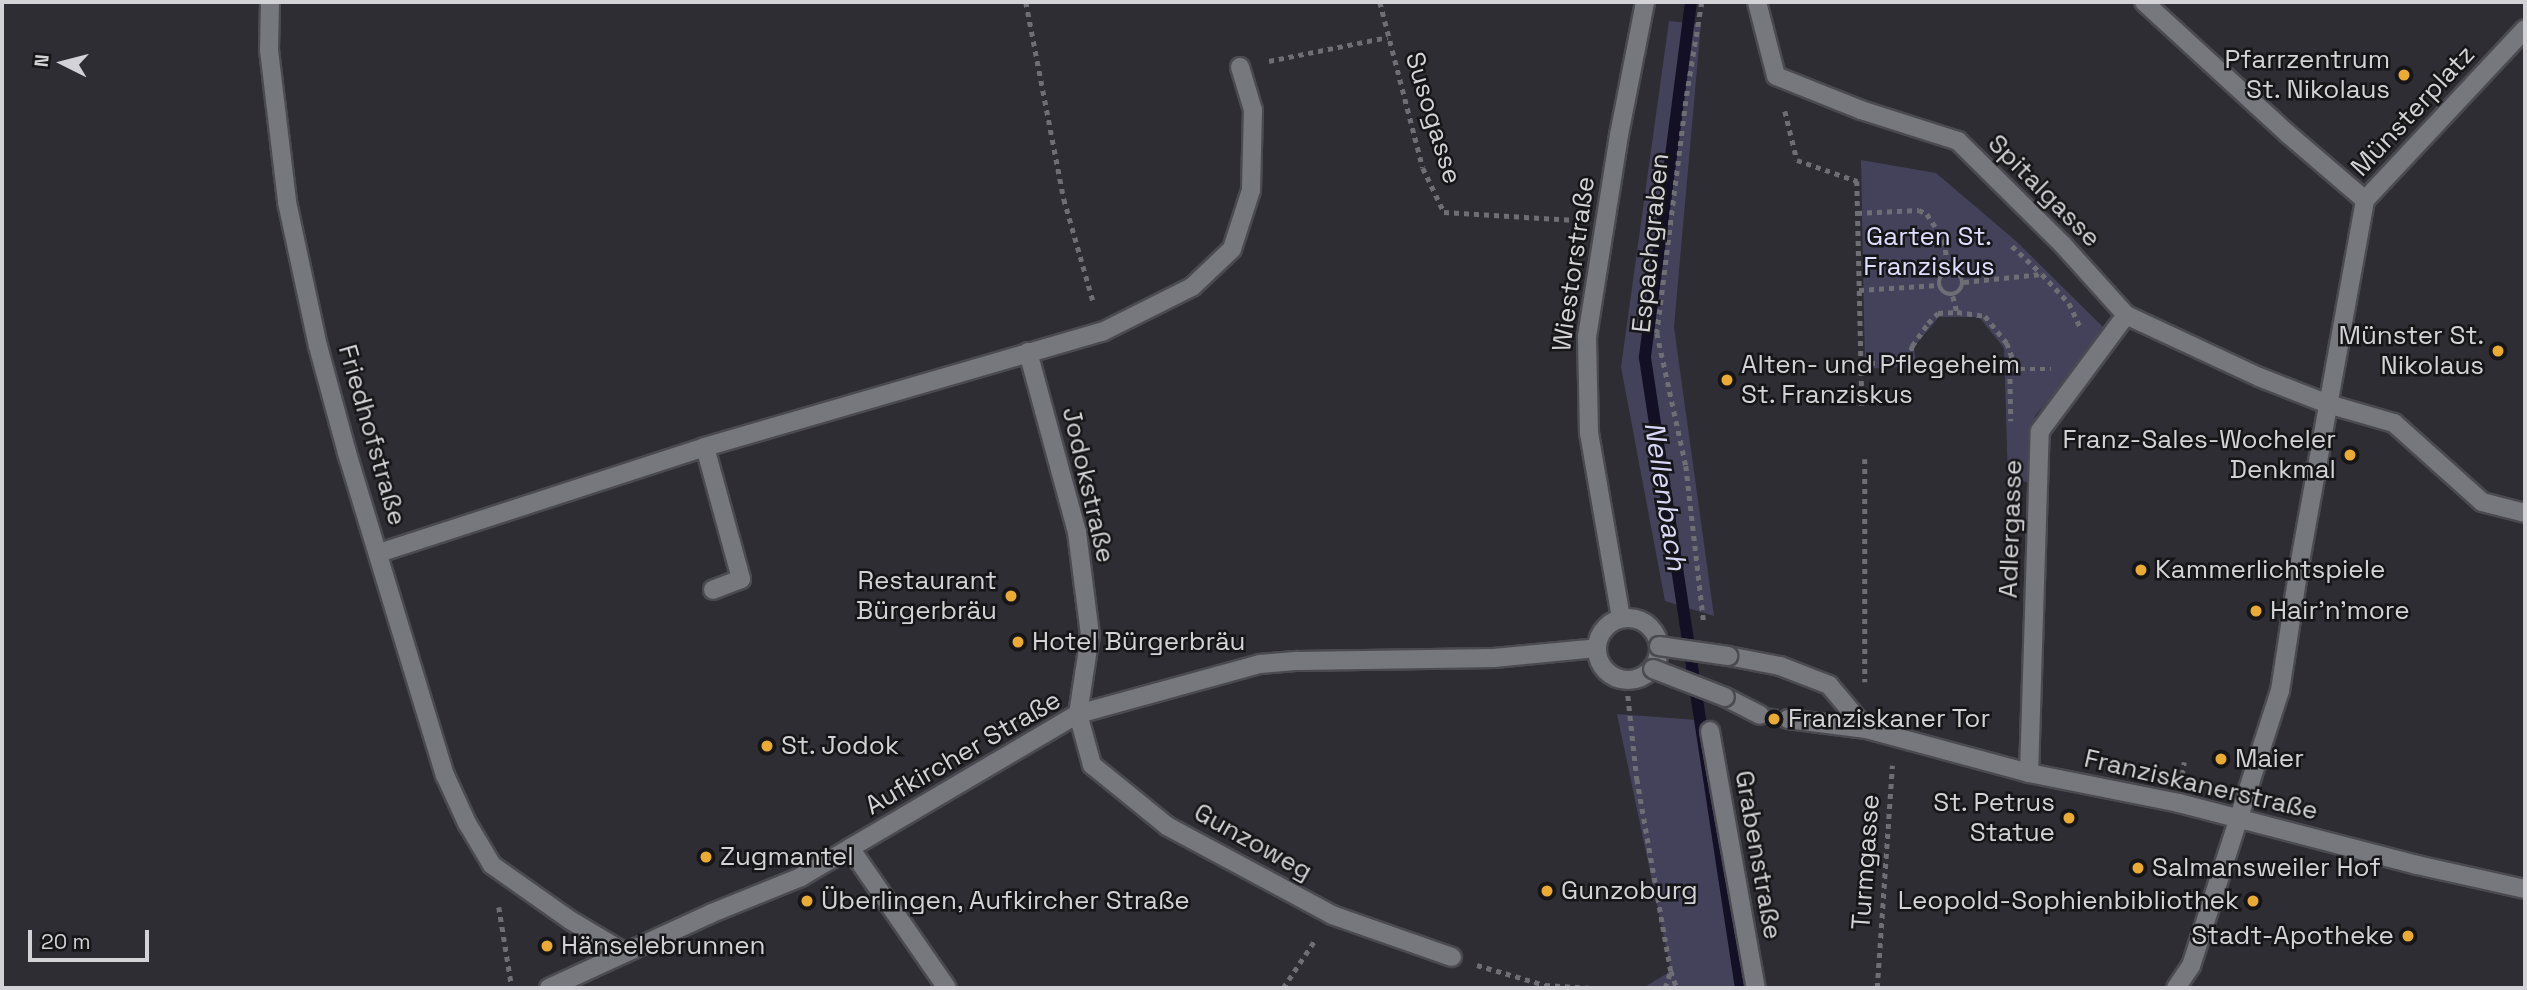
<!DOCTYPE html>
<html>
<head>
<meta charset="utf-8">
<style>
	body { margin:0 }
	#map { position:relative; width:2527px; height:990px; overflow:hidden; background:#2d2d33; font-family:"Space Grotesk",sans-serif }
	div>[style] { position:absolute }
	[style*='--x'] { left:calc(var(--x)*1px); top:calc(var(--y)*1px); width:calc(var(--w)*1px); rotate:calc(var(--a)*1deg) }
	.green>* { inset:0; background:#44415b }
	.stream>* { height:12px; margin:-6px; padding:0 6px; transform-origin:6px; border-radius:6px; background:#130f25 }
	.minor-tunnel>* { height:18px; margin-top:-9px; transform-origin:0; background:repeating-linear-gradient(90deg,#46464c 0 18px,transparent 0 27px) }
	.path>* { height:4.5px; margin-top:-2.25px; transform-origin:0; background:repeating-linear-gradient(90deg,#6e6e74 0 5px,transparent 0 10px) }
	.path>.ring { margin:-2.25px; padding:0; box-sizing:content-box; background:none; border:4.5px solid #6e6e74; border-radius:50% }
	.roads { filter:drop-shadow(2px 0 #4b4a50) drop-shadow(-2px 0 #4b4a50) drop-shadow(0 2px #4b4a50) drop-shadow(0 -2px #4b4a50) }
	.minor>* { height:18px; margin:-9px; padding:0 9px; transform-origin:9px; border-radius:9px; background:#77777e }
	.minor>.ring { margin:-9px; padding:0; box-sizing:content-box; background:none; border:18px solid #77777e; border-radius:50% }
	.bridges { filter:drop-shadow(2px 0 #4b4a50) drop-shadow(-2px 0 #4b4a50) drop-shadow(0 2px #4b4a50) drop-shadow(0 -2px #4b4a50) }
	.minor-bridge>* { height:18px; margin:-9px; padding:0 9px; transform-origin:9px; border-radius:9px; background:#77777e }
	.dots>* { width:19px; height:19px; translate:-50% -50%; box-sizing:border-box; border:4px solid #161618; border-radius:50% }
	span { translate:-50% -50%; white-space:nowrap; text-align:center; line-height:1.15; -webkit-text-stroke:5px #161618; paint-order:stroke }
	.poi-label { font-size:26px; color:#d3d3d7 }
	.right { translate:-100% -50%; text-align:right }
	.left { translate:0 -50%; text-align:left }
	.street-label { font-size:26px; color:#d3d3d7 }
	.park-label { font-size:26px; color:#e0deff }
	.water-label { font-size:28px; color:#d8d7f7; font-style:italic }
	.frame { position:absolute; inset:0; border:4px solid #d3d3d7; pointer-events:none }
	.north { position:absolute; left:28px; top:28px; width:70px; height:70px; -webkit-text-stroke:5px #161618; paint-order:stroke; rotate:276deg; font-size:19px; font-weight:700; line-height:28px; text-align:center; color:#d3d3d7 }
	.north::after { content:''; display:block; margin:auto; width:24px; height:32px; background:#d3d3d7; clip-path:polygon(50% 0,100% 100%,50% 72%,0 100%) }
	.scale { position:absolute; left:28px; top:930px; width:121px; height:32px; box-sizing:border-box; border:4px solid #d3d3d7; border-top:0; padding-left:9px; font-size:21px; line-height:24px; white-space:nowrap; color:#d3d3d7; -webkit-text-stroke:5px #161618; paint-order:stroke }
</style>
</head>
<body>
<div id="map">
	<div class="green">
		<i style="clip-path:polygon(1669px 21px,1701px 24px,1674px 327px,1714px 616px,1665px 601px,1621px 367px)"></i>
		<i style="clip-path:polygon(1861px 160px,1936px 173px,2016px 241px,2104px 328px,2075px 370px,2035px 416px,2028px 482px,2008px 481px,2004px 348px,1979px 317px,1939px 317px,1914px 347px,1916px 366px,1865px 369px)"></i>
		<i style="clip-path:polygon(1617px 714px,1697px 720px,1750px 988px,1643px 988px,1671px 971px)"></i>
	</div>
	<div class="stream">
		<i style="--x:1691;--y:2;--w:359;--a:97.4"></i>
		<i style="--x:1645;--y:358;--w:637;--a:81.34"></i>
	</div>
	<div class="minor-tunnel">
		<i style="--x:1760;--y:715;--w:28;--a:8"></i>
	</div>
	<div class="path">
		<i style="--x:1026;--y:2;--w:201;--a:79.1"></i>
		<i style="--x:1064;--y:199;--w:109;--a:74.1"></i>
		<i style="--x:1380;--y:2;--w:171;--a:75.5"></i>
		<i style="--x:1423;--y:168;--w:49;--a:64.5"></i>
		<i style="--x:1444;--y:212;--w:132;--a:3.5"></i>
		<i style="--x:1702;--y:2;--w:100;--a:99.2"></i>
		<i style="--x:1686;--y:101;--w:234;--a:97.1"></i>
		<i style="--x:1657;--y:333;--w:136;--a:77.7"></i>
		<i style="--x:1686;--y:466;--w:159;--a:83.5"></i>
		<i style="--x:1269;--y:61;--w:121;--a:-11.4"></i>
		<i style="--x:1785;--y:111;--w:50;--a:76.2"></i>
		<i style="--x:1797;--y:160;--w:64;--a:19.3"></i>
		<i style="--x:1857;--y:181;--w:225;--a:88.7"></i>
		<i style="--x:1857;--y:213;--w:62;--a:-2.8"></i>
		<i style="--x:1919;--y:210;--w:9;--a:27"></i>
		<i style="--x:1927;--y:214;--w:31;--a:57"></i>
		<i style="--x:1944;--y:240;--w:31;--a:81"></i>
		<i style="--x:2012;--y:246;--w:40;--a:43"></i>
		<i class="ring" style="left:1939px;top:271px;width:19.5px;height:19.5px"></i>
		<i style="--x:1964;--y:282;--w:78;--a:-5.9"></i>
		<i style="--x:2042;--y:274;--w:40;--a:47"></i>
		<i style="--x:2069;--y:303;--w:26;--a:65"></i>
		<i style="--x:1859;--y:290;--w:79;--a:-3.6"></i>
		<i style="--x:1953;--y:296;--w:16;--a:76"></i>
		<i style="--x:1860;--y:364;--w:48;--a:-4.8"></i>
		<i style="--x:1908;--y:360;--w:15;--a:-74"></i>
		<i style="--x:1912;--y:346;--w:28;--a:-55"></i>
		<i style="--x:1928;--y:323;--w:14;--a:-45"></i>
		<i style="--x:1938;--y:313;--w:19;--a:-3"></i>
		<i style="--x:1957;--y:312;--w:28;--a:8"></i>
		<i style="--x:1985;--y:316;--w:35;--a:51"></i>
		<i style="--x:2007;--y:343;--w:15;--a:70"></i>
		<i style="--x:2012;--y:357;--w:12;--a:99"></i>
		<i style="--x:2010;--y:369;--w:41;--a:0"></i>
		<i style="--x:2010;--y:369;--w:52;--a:88.9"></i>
		<i style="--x:1865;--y:459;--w:223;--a:90"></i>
		<i style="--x:1627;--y:686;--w:94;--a:83.9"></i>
		<i style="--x:1637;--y:779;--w:195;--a:80"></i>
		<i style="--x:1671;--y:971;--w:18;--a:71"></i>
		<i style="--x:2182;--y:775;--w:13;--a:-81"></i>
		<i style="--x:499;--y:907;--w:82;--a:80.9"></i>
		<i style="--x:1477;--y:965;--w:71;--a:16.4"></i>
		<i style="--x:1545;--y:985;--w:47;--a:3.7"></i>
		<i style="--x:1283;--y:988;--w:58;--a:-56.3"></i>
		<i style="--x:1665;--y:988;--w:16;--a:-72"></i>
		<i style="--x:1877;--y:988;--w:223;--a:-86.1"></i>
	</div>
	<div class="roads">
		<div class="minor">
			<i style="--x:270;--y:2;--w:48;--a:91.2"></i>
			<i style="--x:269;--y:50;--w:153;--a:83.2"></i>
			<i style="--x:287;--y:202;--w:147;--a:77.9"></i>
			<i style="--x:318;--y:346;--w:111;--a:74.8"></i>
			<i style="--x:347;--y:453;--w:337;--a:73.1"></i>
			<i style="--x:445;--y:775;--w:53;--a:65.4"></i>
			<i style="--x:467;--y:823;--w:49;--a:59.2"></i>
			<i style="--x:492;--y:865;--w:95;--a:35.2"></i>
			<i style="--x:570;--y:920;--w:63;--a:30.7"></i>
			<i style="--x:1757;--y:2;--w:76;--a:75.6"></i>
			<i style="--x:1776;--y:76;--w:92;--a:21.8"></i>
			<i style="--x:1861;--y:110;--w:102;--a:17.7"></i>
			<i style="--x:1958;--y:141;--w:148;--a:44.7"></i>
			<i style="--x:2063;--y:245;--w:94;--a:48"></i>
			<i style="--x:2126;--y:315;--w:147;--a:25"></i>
			<i style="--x:2259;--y:377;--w:74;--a:21.4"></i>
			<i style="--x:2328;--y:404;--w:69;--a:16.1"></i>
			<i style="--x:2394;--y:423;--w:118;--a:41.9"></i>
			<i style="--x:2482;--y:502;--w:44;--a:14.3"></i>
			<i style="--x:2144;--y:2;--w:195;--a:42.5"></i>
			<i style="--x:2288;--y:134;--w:101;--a:40.6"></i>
			<i style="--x:1028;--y:352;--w:187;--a:74.8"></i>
			<i style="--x:1077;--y:532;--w:104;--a:82.8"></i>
			<i style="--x:1090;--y:635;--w:80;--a:98.6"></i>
			<i style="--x:1078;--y:714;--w:53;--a:74.6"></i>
			<i style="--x:1092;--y:765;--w:97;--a:39.1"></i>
			<i style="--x:1167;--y:826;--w:187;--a:28.3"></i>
			<i style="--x:1332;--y:915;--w:127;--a:19.3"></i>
			<i style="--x:705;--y:447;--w:137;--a:74.7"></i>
			<i style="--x:741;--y:579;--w:30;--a:159"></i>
			<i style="--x:379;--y:553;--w:343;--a:-18"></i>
			<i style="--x:705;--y:447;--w:413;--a:-16.2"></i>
			<i style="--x:1102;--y:332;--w:101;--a:-26.6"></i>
			<i style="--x:1192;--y:287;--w:55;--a:-43.5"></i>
			<i style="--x:1232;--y:249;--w:62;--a:-72.1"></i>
			<i style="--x:1251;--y:190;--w:80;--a:-88.6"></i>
			<i style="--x:1253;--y:110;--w:45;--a:-106.8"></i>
			<i class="ring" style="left:1597px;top:618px;width:44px;height:44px"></i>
			<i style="--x:1621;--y:618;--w:188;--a:-99.8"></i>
			<i style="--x:1589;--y:433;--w:96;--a:-91.2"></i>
			<i style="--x:1587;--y:337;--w:205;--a:-81"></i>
			<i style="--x:1619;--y:135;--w:136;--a:-78.9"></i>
			<i style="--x:1728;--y:656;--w:53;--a:10.9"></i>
			<i style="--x:1780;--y:666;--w:53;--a:21.2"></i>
			<i style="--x:1829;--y:685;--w:57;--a:49.9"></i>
			<i style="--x:1725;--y:697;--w:39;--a:27"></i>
			<i style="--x:1788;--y:719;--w:79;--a:7.3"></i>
			<i style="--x:1866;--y:729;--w:169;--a:15.1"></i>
			<i style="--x:2029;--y:773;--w:153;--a:11.3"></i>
			<i style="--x:2179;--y:803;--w:246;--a:14.6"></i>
			<i style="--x:2417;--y:865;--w:111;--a:12.5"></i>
			<i style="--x:1710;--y:731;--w:261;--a:79.9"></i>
			<i style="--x:2029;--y:773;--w:342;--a:-88.2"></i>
			<i style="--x:2040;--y:431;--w:144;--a:-53.4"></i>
			<i style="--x:850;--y:848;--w:170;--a:55.3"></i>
			<i style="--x:549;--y:988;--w:179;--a:-24.7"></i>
			<i style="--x:712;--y:913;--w:96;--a:-22"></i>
			<i style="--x:801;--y:877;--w:321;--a:-30.5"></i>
			<i style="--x:1078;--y:714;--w:189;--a:-15.4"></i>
			<i style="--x:1260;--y:664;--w:38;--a:-5"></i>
			<i style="--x:1298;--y:661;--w:196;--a:-0.9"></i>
			<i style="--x:1494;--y:658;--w:103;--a:-5.5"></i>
			<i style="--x:2176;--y:988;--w:27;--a:-56"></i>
			<i style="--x:2191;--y:966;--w:289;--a:-72.1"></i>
			<i style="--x:2280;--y:691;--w:125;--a:-81.3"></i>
			<i style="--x:2299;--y:567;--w:373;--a:-79.8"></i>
			<i style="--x:2365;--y:200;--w:234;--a:-46.9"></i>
		</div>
	</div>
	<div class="bridges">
		<div class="minor-bridge">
			<i style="--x:1659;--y:646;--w:70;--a:8.2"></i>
			<i style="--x:1653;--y:669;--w:77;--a:21.3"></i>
		</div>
	</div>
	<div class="dots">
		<i style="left:2404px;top:75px;background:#e9aa38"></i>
		<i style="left:2498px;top:351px;background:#e9aa38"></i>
		<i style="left:1727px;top:380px;background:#e9aa38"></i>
		<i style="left:2350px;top:455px;background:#e9aa38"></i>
		<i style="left:2141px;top:570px;background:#e9aa38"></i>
		<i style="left:1011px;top:596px;background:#e9aa38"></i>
		<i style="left:2256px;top:611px;background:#e9aa38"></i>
		<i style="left:1018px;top:642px;background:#e9aa38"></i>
		<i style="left:1774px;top:719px;background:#e9aa38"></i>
		<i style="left:767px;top:746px;background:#e9aa38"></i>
		<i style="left:2221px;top:759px;background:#e9aa38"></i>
		<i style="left:2069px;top:818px;background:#e9aa38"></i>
		<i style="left:706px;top:857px;background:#e9aa38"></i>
		<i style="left:2138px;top:868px;background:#e9aa38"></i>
		<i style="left:1547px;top:891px;background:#e9aa38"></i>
		<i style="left:807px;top:901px;background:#e9aa38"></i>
		<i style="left:2253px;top:901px;background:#e9aa38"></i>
		<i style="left:2408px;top:936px;background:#e9aa38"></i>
		<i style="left:547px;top:946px;background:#e9aa38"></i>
	</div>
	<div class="poi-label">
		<span class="right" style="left:2390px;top:75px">Pfarrzentrum<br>St. Nikolaus</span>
		<span class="right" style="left:2484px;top:351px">Münster St.<br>Nikolaus</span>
		<span class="left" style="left:1741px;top:380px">Alten- und Pflegeheim<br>St. Franziskus</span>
		<span class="right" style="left:2336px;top:455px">Franz-Sales-Wocheler<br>Denkmal</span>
		<span class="left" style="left:2155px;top:570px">Kammerlichtspiele</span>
		<span class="right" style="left:997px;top:596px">Restaurant<br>Bürgerbräu</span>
		<span class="left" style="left:2270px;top:611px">Hair'n'more</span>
		<span class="left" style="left:1032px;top:642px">Hotel Bürgerbräu</span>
		<span class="left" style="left:1788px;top:719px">Franziskaner Tor</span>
		<span class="left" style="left:781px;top:746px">St. Jodok</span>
		<span class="left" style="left:2235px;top:759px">Maier</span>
		<span class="right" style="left:2055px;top:818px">St. Petrus<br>Statue</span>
		<span class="left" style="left:720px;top:857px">Zugmantel</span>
		<span class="left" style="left:2152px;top:868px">Salmansweiler Hof</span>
		<span class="left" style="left:1561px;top:891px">Gunzoburg</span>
		<span class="left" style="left:821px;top:901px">Überlingen, Aufkircher Straße</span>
		<span class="right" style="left:2239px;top:901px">Leopold-Sophienbibliothek</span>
		<span class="right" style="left:2394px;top:936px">Stadt-Apotheke</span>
		<span class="left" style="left:561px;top:946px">Hänselebrunnen</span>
	</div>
	<div class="street-label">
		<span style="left:2413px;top:111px;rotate:-47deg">Münsterplatz</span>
		<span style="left:1433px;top:118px;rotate:73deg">Susogasse</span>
		<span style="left:2044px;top:191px;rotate:45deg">Spitalgasse</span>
		<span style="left:1651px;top:243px;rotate:-84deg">Espachgraben</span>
		<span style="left:1574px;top:264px;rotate:-82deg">Wiestorstraße</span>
		<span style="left:372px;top:435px;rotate:74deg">Friedhofstraße</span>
		<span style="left:1088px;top:485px;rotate:77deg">Jodokstraße</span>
		<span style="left:2011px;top:529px;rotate:-88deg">Adlergasse</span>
		<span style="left:963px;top:753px;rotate:-30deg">Aufkircher Straße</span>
		<span style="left:2201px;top:785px;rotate:13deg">Franziskanerstraße</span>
		<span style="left:1253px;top:842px;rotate:29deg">Gunzoweg</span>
		<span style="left:1758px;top:855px;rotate:80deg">Grabenstraße</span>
		<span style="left:1866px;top:862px;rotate:-86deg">Turmgasse</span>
	</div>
	<div class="park-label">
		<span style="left:1929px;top:252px">Garten St.<br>Franziskus</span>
	</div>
	<div class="water-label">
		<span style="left:1666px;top:496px;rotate:81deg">Nellenbach</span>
	</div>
	<div class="frame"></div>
	<div class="north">N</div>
	<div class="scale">20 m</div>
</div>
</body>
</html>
